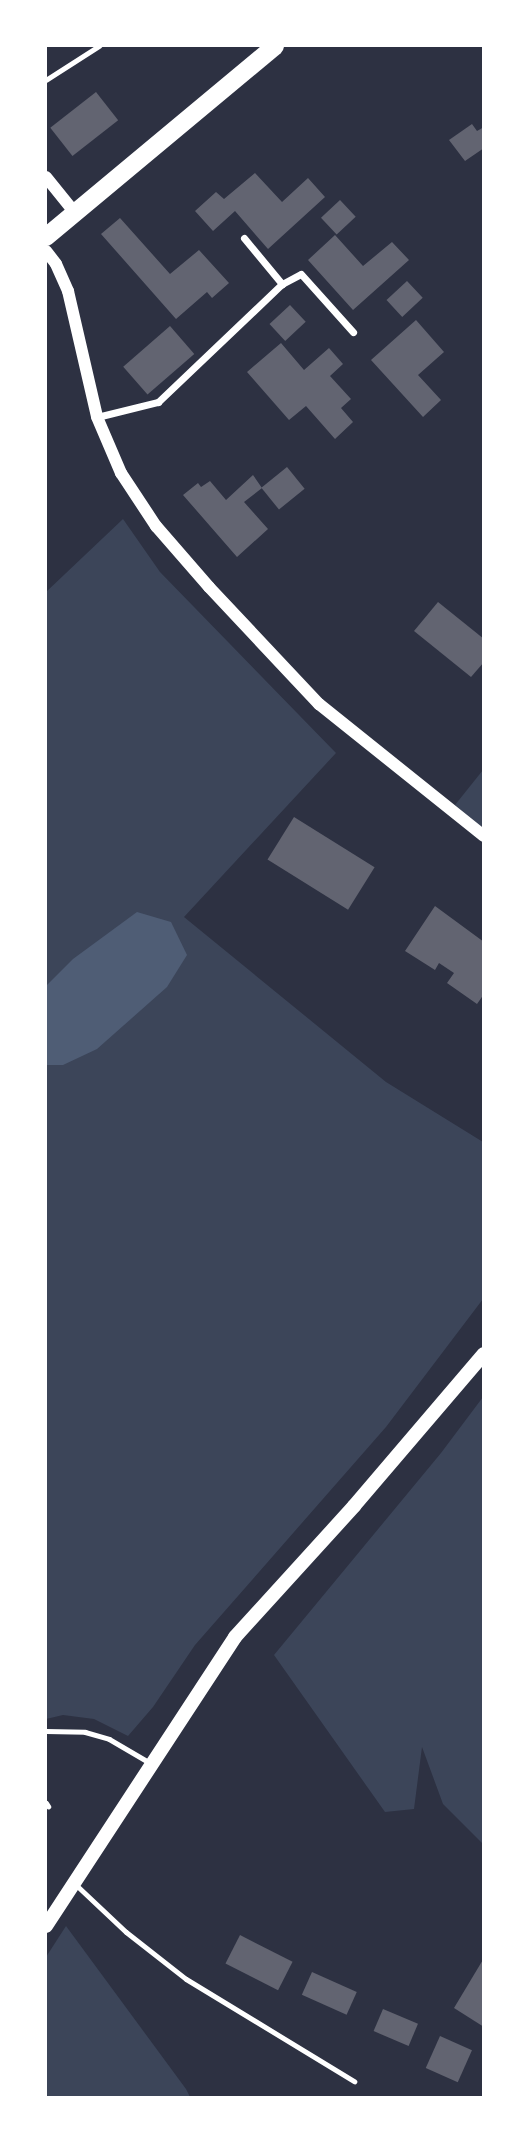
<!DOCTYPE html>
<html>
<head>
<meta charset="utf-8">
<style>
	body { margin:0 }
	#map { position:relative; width:529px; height:2143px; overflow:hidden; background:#2d3142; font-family:Ubuntu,sans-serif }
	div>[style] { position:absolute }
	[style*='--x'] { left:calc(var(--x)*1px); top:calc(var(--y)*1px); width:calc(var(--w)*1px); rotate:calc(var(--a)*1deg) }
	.green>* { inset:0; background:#3c4559 }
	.water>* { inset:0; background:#4f5d75 }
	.building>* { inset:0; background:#626471; transform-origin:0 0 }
	.path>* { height:4.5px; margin:-2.25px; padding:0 2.25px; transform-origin:2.25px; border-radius:2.25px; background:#fff }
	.service>* { height:5px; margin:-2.5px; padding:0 2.5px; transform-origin:2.5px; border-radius:2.5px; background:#fff }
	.minor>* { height:7px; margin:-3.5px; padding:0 3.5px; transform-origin:3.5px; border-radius:3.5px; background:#fff }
	.tertiary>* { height:12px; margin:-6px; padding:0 6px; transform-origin:6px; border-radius:6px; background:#fff }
	.secondary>* { height:14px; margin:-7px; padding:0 7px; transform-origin:7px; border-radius:7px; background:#fff }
	.primary>* { height:18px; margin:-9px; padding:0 9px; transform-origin:9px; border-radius:9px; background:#fff }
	span { translate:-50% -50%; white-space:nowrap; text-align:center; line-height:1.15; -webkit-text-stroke:5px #fff; paint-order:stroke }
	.frame { position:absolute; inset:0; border:47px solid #fff; pointer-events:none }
</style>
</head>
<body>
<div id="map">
	<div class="green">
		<i style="clip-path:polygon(123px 519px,160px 572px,336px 753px,184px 917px,386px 1082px,483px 1142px,483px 1299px,386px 1427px,195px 1645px,153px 1707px,128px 1736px,94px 1719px,63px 1715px,46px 1719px,46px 592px)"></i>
		<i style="clip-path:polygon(483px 770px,483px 829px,455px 805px)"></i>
		<i style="clip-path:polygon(483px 1397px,483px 1844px,443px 1804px,422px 1747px,414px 1809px,385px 1812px,274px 1655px,441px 1453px)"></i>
		<i style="clip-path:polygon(66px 1926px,186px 2089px,190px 2097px,46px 2097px,46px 1957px)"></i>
	</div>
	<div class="water">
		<i style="clip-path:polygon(137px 912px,171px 922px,187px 955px,167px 987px,97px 1049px,63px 1065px,46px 1065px,46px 986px,73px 959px)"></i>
	</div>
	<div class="building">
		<i style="left:96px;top:92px;width:36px;height:58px;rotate:52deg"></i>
		<i style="clip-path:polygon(472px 124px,477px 131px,484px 127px,484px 148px,465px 161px,449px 140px)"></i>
		<i style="clip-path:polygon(255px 173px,282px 202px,308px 178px,325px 197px,268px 249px,235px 211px,213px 231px,195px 211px,216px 192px,224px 199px)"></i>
		<i style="left:340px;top:200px;width:23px;height:26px;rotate:47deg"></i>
		<i style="clip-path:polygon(120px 218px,170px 274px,199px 250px,229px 283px,212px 298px,207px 292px,176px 319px,101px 234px)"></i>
		<i style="clip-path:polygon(335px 235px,363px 266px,392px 242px,409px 260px,353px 310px,308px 260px)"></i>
		<i style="left:407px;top:281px;width:23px;height:28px;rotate:47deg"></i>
		<i style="left:290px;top:305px;width:23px;height:28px;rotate:47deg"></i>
		<i style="clip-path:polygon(416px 320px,444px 352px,418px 375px,441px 400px,423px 417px,371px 360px)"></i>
		<i style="left:170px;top:326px;width:37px;height:62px;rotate:49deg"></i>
		<i style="clip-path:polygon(281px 343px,304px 370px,329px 348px,343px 364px,330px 376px,351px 399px,341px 408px,353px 422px,335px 439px,306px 406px,289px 420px,247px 372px)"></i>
		<i style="left:287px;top:467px;width:28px;height:33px;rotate:51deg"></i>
		<i style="clip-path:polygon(253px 475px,262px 488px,244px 502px,268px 529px,237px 557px,183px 495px,198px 483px,201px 487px,210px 481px,226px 500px)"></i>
		<i style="clip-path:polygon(438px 602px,484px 639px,484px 662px,471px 677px,414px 631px)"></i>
		<i style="left:294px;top:817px;width:95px;height:50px;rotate:32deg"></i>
		<i style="clip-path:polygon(435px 906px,484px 942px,484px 994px,477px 1004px,447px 983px,454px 973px,439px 963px,435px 970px,405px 951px)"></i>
		<i style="left:240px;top:1935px;width:59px;height:32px;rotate:27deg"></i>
		<i style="clip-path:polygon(484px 1958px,484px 2027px,454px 2008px)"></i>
		<i style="left:312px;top:1972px;width:49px;height:25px;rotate:24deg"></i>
		<i style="left:383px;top:2009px;width:38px;height:24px;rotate:23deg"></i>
		<i style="left:440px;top:2036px;width:35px;height:35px;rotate:24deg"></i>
	</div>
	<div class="path">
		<i style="--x:46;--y:80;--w:63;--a:-32.7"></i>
	</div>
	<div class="service">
		<i style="--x:46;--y:1731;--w:39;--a:1"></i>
		<i style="--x:85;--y:1732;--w:25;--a:16"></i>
		<i style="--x:109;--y:1739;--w:48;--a:30.3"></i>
		<i style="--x:46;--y:1803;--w:4;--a:56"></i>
		<i style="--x:75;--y:1884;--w:70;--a:43.3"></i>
		<i style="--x:126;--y:1932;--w:76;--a:38.1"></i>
		<i style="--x:186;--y:1979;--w:197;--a:31.3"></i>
	</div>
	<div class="minor">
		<i style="--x:244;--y:238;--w:60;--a:50.4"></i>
		<i style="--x:97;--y:417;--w:63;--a:-13.8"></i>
		<i style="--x:158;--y:402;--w:171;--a:-43.6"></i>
		<i style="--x:282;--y:284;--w:21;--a:-28"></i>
		<i style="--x:301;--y:274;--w:78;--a:48.1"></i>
	</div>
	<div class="tertiary">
		<i style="--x:46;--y:177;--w:46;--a:51.1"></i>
		<i style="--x:46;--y:251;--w:16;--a:52"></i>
		<i style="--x:56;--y:264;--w:30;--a:66"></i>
		<i style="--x:68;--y:291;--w:129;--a:77"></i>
		<i style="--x:97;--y:417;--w:61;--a:66.8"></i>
		<i style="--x:121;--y:473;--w:64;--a:56.6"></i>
		<i style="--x:156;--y:526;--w:81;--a:49"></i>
		<i style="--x:209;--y:587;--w:161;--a:46.8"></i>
		<i style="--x:319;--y:704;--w:211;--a:38.7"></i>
	</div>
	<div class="secondary">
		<i style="--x:46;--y:1926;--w:345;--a:-56.8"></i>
		<i style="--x:235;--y:1637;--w:177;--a:-47.7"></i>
		<i style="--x:354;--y:1506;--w:200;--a:-49.5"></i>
	</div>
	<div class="primary">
		<i style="--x:46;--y:237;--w:298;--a:-39.8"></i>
	</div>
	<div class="frame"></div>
</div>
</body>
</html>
